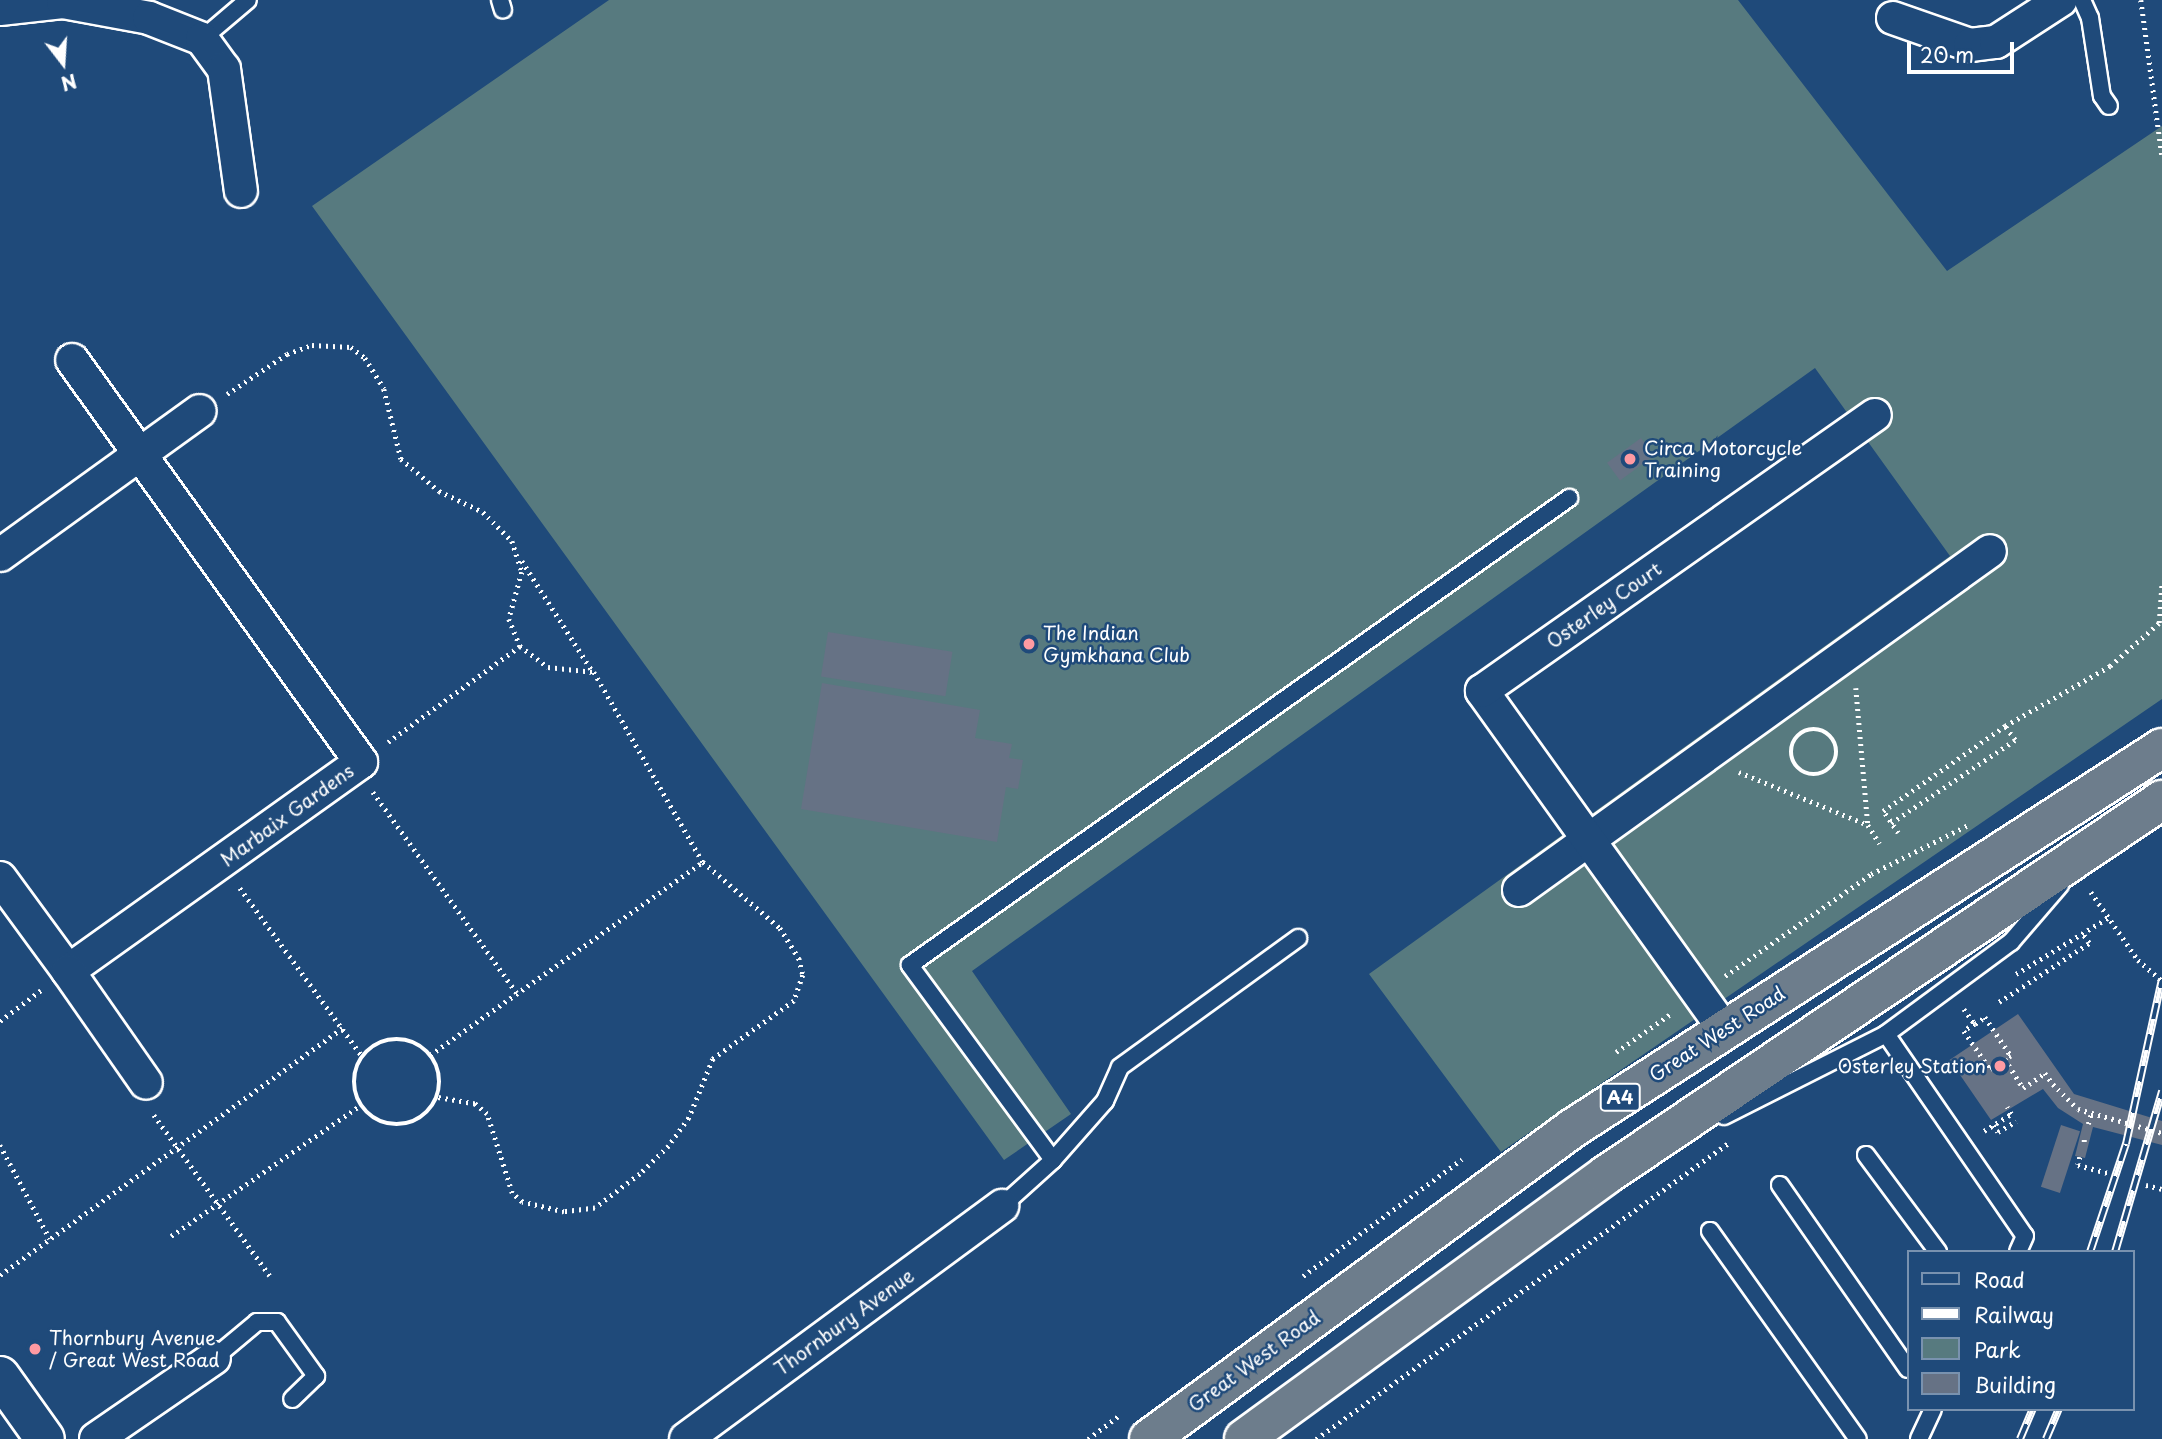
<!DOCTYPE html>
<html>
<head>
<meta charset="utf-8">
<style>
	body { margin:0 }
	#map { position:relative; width:2162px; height:1439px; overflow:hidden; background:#1f4a7a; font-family:"Playpen Sans",sans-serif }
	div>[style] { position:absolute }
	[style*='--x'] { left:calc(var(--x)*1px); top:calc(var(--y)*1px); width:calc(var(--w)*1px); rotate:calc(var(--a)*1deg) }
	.green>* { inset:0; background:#577a7f }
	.building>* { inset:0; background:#667285; transform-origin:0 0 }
	.path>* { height:4.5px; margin-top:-2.25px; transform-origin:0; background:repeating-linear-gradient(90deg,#fff 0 2px,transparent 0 7px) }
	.path>.ring { margin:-2.25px; padding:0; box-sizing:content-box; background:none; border:4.5px solid #fff; border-radius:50% }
	.roads { filter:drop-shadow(2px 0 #fff) drop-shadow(-2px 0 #fff) drop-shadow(0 2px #fff) drop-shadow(0 -2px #fff) }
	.service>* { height:16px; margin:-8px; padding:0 8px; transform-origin:8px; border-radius:8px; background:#1f4a7a }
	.minor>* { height:32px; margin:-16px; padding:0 16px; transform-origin:16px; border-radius:16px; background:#1f4a7a }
	.tertiary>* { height:38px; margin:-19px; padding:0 19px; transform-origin:19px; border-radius:19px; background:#1f4a7a }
	.trunk>* { height:38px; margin:-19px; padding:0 19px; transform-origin:19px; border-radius:19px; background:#6d7d8c }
	.rail>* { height:8px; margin-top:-4px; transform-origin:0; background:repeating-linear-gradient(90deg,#1f4a7a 0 16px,#fff 0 32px); box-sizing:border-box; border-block:2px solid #fff }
	.path-bridge>* { height:4.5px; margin-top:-2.25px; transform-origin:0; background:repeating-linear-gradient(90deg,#fff 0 2px,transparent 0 7px) }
	.dots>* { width:19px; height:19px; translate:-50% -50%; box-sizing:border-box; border:4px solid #1f4a7a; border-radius:50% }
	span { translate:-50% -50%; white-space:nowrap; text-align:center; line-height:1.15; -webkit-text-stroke:5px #1f4a7a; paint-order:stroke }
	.shield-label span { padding:2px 5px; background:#1f4a7a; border:2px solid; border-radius:5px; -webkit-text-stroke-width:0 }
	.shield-label { font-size:18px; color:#fff; font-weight:700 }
	.poi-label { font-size:19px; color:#fff }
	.left { translate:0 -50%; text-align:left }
	.right { translate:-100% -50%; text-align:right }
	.street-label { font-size:19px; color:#fff }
	.legend { position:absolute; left:1907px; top:1250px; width:228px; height:161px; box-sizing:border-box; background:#1f4a7a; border:2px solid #7992af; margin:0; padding:9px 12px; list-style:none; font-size:21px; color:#fff }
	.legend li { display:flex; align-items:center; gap:14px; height:35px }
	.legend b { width:35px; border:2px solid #7992af }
	.north { position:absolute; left:28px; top:28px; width:70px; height:70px; -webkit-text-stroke:5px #1f4a7a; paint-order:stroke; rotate:163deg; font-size:19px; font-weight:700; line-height:28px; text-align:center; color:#fff }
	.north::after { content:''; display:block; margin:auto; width:24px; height:32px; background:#fff; clip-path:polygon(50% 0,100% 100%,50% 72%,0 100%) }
	.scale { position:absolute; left:1907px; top:42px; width:107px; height:32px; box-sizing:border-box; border:4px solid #fff; border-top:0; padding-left:9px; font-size:21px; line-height:24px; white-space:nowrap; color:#fff; -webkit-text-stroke:5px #1f4a7a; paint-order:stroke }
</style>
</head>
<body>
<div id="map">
	<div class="green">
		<i style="clip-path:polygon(609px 0,1738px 0,1947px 271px,2162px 126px,2162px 699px,1501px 1152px,1369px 974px,1950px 556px,1815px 368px,972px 971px,1071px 1114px,1004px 1160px,312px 206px)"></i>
	</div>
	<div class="building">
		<i style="left:1641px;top:438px;width:22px;height:42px;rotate:54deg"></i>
		<i style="left:828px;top:632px;width:126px;height:45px;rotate:9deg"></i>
		<i style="clip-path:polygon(822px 683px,980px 710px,975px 738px,1012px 744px,1009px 758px,1023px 760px,1018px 789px,1006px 787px,997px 842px,801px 809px)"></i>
		<i style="clip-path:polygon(2018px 1014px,2074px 1094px,2162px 1121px,2162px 1145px,2093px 1127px,2085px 1158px,2075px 1156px,2083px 1124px,2058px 1108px,2043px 1089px,1991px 1120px,1958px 1072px,1946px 1069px,1945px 1063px)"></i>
		<i style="left:2061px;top:1125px;width:20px;height:65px;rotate:18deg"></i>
	</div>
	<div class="path">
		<i style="--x:2141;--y:0;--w:156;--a:82.3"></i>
		<i style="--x:227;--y:394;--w:72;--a:-33.7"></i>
		<i style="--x:287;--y:354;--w:27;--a:-20"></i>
		<i style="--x:312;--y:345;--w:39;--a:3"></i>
		<i style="--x:351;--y:347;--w:18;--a:38"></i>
		<i style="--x:365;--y:358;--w:36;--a:58"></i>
		<i style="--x:384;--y:389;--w:72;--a:76.3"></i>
		<i style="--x:401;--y:459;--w:50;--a:40.1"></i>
		<i style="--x:439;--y:491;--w:49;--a:25.5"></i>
		<i style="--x:483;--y:512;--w:41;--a:45"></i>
		<i style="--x:512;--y:541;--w:33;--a:72"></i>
		<i style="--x:522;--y:572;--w:49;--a:105.5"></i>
		<i style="--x:509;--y:619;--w:29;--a:68"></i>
		<i style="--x:520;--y:646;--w:35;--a:37"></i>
		<i style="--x:548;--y:667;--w:46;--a:6.2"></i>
		<i style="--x:594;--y:672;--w:219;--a:60.2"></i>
		<i style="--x:703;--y:862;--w:101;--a:40.6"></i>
		<i style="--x:780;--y:928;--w:36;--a:58"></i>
		<i style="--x:799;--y:958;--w:17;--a:77"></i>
		<i style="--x:803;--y:975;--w:28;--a:109"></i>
		<i style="--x:794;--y:1001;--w:100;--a:144.4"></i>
		<i style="--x:713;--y:1059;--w:64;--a:112.1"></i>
		<i style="--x:689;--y:1118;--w:34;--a:126"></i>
		<i style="--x:669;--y:1146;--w:40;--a:136"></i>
		<i style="--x:640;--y:1174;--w:56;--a:142.9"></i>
		<i style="--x:595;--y:1208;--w:31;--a:173"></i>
		<i style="--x:564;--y:1212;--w:43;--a:-166.6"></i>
		<i style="--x:522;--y:1202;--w:13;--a:-138"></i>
		<i style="--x:512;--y:1193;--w:83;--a:-107.6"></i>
		<i style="--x:487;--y:1114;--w:16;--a:-140"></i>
		<i style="--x:475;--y:1104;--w:39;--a:-170"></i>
		<i style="--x:522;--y:561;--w:132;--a:57.4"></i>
		<i style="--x:1856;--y:688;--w:138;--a:85"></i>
		<i style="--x:1868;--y:825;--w:22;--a:58"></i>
		<i class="ring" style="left:1791px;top:729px;width:41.5px;height:41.5px"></i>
		<i style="--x:388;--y:742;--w:163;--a:-36"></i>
		<i style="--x:1739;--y:772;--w:139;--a:22.3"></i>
		<i style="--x:373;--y:792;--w:247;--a:54.4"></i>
		<i style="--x:1891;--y:823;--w:149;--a:-33.8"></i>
		<i style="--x:2015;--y:740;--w:17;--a:-126"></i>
		<i style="--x:1898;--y:833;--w:27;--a:-124"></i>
		<i style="--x:1883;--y:811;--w:149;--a:-34.9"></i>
		<i style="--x:2005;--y:726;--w:121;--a:-29.7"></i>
		<i style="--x:2110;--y:666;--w:65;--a:-41.3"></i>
		<i style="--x:2159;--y:623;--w:39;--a:-86"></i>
		<i style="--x:240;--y:888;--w:209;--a:54"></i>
		<i style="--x:2091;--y:892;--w:83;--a:55.3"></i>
		<i style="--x:2016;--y:974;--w:109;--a:-31.5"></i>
		<i style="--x:1725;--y:976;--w:178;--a:-34.9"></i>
		<i style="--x:1871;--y:874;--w:111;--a:-26.8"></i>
		<i style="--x:1999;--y:1002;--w:108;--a:-33.2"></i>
		<i style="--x:2089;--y:943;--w:12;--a:-125"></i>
		<i style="--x:1964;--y:1009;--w:19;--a:54"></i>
		<i style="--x:1975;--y:1024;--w:12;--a:-35"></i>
		<i style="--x:1985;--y:1017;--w:47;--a:56.3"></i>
		<i style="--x:2011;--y:1056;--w:7;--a:153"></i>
		<i style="--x:2005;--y:1059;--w:34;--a:58"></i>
		<i style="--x:2023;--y:1088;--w:27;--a:-34"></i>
		<i style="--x:2045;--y:1073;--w:14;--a:54"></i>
		<i style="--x:0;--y:1021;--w:51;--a:-37.1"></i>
		<i style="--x:1975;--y:1024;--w:13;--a:148"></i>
		<i style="--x:1964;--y:1031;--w:46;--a:55.6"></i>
		<i style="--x:1990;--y:1069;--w:17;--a:-33"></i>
		<i class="ring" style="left:354px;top:1039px;width:81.5px;height:81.5px"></i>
		<i style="--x:1616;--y:1052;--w:68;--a:-34.9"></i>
		<i style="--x:430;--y:1055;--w:334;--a:-35.3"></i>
		<i style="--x:154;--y:1115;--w:198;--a:54.2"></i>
		<i style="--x:2088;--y:1124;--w:10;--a:-73"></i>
		<i style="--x:1994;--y:1125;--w:8;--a:60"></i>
		<i style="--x:1998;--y:1132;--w:21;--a:-31"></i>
		<i style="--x:1984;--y:1131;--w:32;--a:-32"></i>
		<i style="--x:2011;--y:1114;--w:8;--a:-120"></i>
		<i style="--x:2084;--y:1142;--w:3;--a:-90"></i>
		<i style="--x:0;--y:1145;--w:106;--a:62"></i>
		<i style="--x:2080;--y:1157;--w:8;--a:104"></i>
		<i style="--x:2078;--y:1165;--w:31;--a:15"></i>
		<i style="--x:2146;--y:1185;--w:16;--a:14"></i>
		<i style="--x:171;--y:1236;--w:231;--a:-34.6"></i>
		<i style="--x:0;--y:1275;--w:422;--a:-35.8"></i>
		<i style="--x:1303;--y:1276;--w:197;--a:-36.3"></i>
		<i style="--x:1088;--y:1439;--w:38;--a:-37"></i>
		<i style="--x:1316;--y:1439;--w:510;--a:-35.66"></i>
	</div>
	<div class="roads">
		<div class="service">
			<i style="--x:500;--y:0;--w:10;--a:73"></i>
			<i style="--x:2082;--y:0;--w:20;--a:66"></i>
			<i style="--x:2090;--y:18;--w:79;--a:81.3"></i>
			<i style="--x:2102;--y:96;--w:12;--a:55"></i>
			<i style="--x:202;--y:39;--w:60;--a:-40.3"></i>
			<i style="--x:1886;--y:1034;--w:245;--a:55.5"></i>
			<i style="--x:2025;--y:1236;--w:17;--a:114"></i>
			<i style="--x:1724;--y:1116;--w:182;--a:-26.8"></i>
			<i style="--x:1886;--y:1034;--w:155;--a:-36.4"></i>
			<i style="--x:2011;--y:942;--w:75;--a:-49.3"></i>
			<i style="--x:1866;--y:1155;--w:121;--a:53.4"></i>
			<i style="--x:1053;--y:1160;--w:242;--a:-126.3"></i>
			<i style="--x:910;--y:965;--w:808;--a:-35.32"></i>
			<i style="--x:1780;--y:1185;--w:224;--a:55.2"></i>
			<i style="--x:1002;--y:1206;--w:69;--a:-42"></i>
			<i style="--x:1053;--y:1160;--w:79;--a:-48.6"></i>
			<i style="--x:1105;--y:1101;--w:37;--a:-66"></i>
			<i style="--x:1120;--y:1067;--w:220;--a:-35.9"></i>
			<i style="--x:1710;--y:1231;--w:255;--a:54.6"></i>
			<i style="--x:214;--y:1358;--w:56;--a:-39.9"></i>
			<i style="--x:257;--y:1322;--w:20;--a:0"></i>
			<i style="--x:277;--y:1322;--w:67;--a:54.2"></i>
			<i style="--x:316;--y:1376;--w:33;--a:136"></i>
			<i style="--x:1919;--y:1439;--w:33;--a:-65"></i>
		</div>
		<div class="minor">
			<i style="--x:0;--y:9;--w:63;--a:-6.3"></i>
			<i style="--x:63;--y:2;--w:87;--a:10.5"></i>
			<i style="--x:149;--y:18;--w:57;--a:21.6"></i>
			<i style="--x:202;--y:39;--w:37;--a:54"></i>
			<i style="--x:224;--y:69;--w:123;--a:82.1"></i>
			<i style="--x:1893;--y:18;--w:82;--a:19.3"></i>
			<i style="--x:1970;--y:45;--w:26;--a:-7"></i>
			<i style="--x:1996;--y:42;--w:77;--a:-32.9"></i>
			<i style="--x:0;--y:555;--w:246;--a:-35.8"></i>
			<i style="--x:0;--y:878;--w:115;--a:53.8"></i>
			<i style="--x:68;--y:971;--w:360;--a:-35.5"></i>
			<i style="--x:361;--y:762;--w:495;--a:-125.7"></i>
			<i style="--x:1519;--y:890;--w:580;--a:-35.74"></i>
			<i style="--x:68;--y:971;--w:136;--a:55.1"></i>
			<i style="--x:1724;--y:1029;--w:416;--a:-125.6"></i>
			<i style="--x:1482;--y:691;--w:480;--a:-35.1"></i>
			<i style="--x:96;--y:1439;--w:143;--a:-34.5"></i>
			<i style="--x:686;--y:1439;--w:393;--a:-36.4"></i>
		</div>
		<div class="tertiary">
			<i style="--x:0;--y:1376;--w:77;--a:54.5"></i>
		</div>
		<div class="trunk">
			<i style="--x:1149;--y:1439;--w:526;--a:-36.26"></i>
			<i style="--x:1573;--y:1128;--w:701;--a:-32.83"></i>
			<i style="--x:1244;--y:1439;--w:448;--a:-36.1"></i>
			<i style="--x:1606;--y:1175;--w:671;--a:-34"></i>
		</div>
	</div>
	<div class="rail">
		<i style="--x:2090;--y:1252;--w:114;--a:-71.6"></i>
		<i style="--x:2126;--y:1144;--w:169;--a:-77.7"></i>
		<i style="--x:2115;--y:1252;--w:168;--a:-73.7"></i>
		<i style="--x:2020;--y:1439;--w:33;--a:-67"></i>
		<i style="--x:2046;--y:1439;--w:33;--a:-67"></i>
	</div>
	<div class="path-bridge">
		<i style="--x:2138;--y:960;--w:32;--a:41"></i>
		<i style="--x:2053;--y:1084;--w:35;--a:45"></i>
		<i style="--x:2078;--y:1109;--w:87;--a:15.9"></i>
	</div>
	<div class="dots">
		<i style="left:1630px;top:459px;background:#ff9aa2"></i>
		<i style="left:1029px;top:644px;background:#ff9aa2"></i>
		<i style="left:2000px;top:1066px;background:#ff9aa2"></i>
		<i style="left:35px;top:1349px;background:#ff9aa2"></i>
	</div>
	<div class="shield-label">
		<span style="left:1620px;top:1097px">A4</span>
	</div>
	<div class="poi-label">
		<span class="left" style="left:1644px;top:459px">Circa Motorcycle<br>Training</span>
		<span class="left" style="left:1043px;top:644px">The Indian<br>Gymkhana Club</span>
		<span class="right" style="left:1986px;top:1066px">Osterley Station</span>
		<span class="left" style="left:49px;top:1349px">Thornbury Avenue<br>/ Great West Road</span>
	</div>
	<div class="street-label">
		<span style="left:1604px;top:605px;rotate:-35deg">Osterley Court</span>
		<span style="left:287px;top:815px;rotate:-36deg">Marbaix Gardens</span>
		<span style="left:1717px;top:1034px;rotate:-33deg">Great West Road</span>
		<span style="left:844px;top:1322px;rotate:-36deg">Thornbury Avenue</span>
		<span style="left:1254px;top:1361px;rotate:-36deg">Great West Road</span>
	</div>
	<ul class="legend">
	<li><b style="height:9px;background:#1f4a7a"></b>Road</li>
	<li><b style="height:9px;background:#fff"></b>Railway</li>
	<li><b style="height:19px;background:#577a7f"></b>Park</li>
	<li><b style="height:19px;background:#667285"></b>Building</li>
	</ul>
	<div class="north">N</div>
	<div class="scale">20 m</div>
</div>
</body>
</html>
